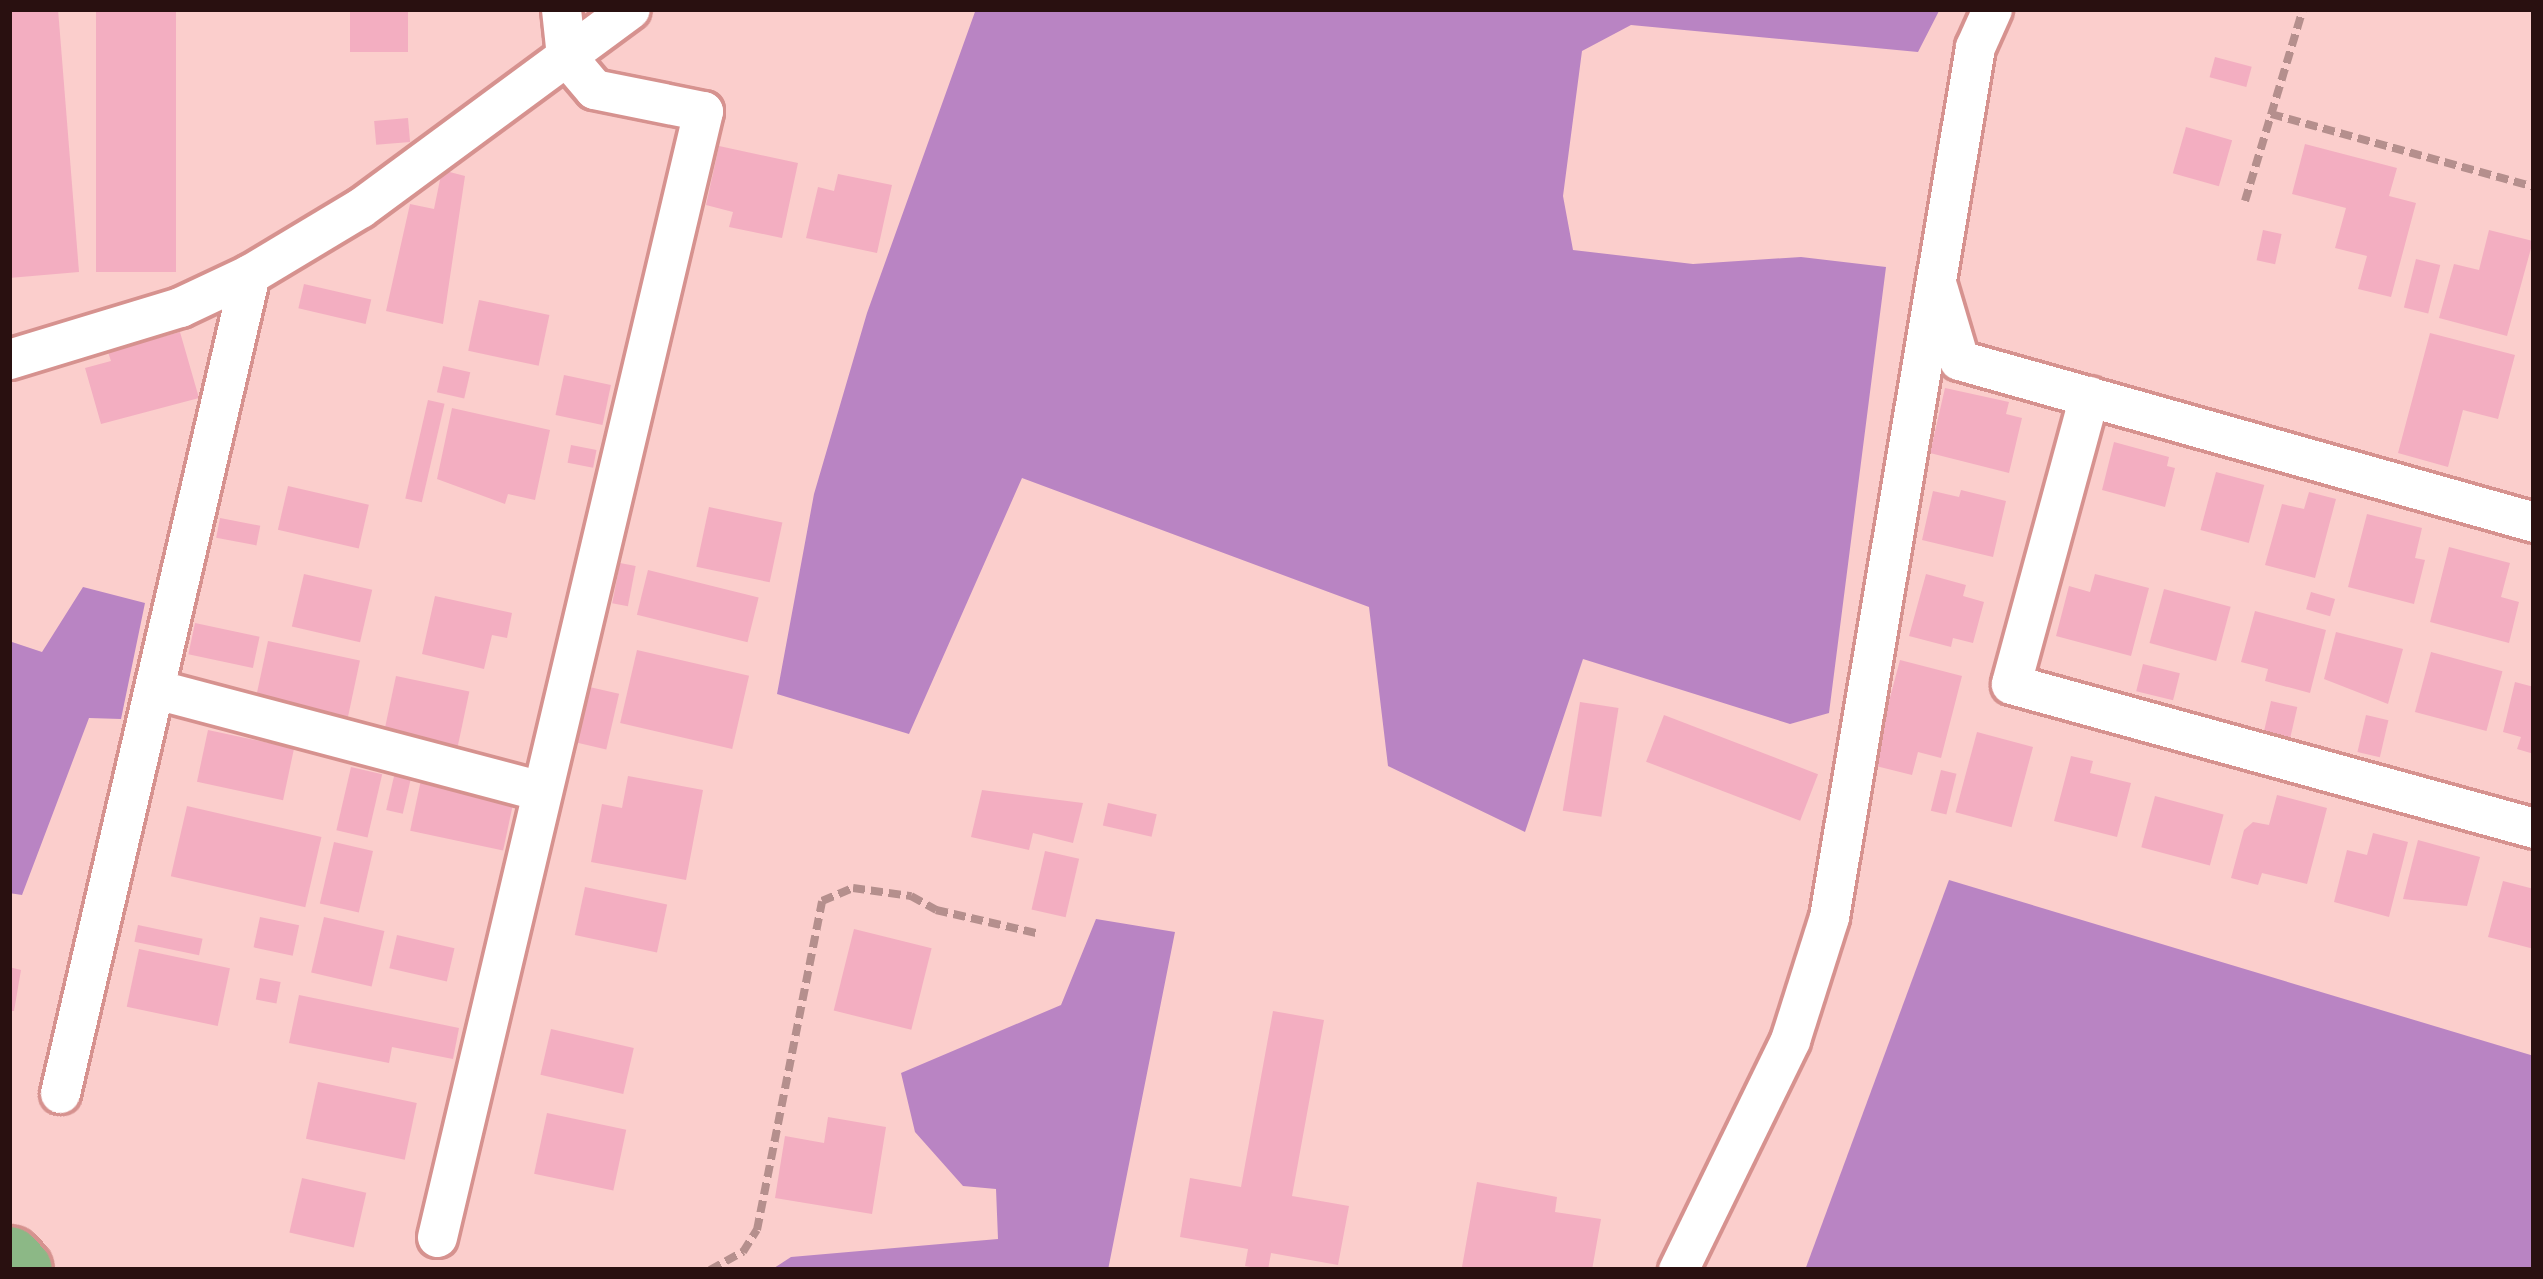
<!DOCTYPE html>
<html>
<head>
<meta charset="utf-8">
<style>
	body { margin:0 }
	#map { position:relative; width:2543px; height:1279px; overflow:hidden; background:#fbcecc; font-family:Jost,sans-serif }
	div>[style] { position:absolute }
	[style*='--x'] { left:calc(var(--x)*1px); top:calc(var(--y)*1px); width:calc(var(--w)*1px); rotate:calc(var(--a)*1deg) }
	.forest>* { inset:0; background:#b984c3 }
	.building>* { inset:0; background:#f3aec1; transform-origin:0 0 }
	.path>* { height:8px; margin-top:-4px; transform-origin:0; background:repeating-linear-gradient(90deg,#b58f8d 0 12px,transparent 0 18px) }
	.roads { filter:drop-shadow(3px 0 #d6928f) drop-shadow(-3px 0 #d6928f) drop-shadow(0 3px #d6928f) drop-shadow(0 -3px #d6928f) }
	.minor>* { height:39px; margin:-19.5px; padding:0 19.5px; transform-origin:19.5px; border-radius:19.5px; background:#fff }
	.trunk>* { height:63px; margin:-31.5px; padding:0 31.5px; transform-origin:31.5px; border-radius:31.5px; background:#8cb886 }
	span { translate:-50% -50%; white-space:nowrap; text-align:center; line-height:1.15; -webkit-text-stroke:9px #fedfde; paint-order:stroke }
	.frame { position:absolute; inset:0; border:12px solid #291010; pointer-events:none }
</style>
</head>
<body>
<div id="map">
	<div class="forest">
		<i style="clip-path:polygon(976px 9px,1940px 9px,1918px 52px,1631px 25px,1582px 51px,1563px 196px,1573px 250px,1693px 264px,1801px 257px,1886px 267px,1829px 713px,1790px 724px,1583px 659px,1525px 832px,1388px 766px,1369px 607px,1022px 478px,909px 734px,777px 694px,814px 494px,867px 313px)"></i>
		<i style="clip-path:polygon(83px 587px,145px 603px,121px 719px,89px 718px,22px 895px,9px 893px,9px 641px,42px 652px)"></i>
		<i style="clip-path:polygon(1949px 880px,2534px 1056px,2534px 1270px,1805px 1270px)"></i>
		<i style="clip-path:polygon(1096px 919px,1175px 932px,1108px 1270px,771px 1270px,791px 1257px,998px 1239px,996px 1189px,963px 1186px,915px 1132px,901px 1073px,1061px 1005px)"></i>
	</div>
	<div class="building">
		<i style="clip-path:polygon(9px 9px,58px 9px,79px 272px,9px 278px)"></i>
		<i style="left:96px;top:9px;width:80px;height:263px"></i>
		<i style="left:350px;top:9px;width:58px;height:43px"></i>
		<i style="left:2215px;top:57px;width:38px;height:21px;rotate:15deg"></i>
		<i style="left:408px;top:118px;width:24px;height:34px;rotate:85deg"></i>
		<i style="left:2186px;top:127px;width:48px;height:48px;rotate:16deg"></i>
		<i style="clip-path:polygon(2305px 144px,2397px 168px,2389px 196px,2416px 203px,2391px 297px,2358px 289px,2367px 256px,2335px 248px,2346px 208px,2292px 194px)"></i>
		<i style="clip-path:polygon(719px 146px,798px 163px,782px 238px,729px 227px,733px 212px,706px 205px)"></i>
		<i style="clip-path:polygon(442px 170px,465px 176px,443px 324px,386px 311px,410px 204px,434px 209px)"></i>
		<i style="clip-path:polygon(838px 174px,892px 185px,877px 253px,806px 238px,818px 187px,834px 191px)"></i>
		<i style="left:2263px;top:230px;width:19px;height:31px;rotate:12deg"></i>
		<i style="clip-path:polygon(2489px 230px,2533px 241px,2507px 336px,2439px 318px,2454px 264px,2479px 270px)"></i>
		<i style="left:2416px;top:259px;width:25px;height:50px;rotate:14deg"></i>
		<i style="left:304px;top:284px;width:69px;height:25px;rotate:13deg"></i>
		<i style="left:479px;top:300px;width:72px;height:52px;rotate:12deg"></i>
		<i style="clip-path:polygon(180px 332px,199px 398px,101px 424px,85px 368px,111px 361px,108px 352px)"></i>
		<i style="clip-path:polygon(2430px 333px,2515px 355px,2498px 419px,2463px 410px,2448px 467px,2398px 453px)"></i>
		<i style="left:443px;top:366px;width:28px;height:27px;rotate:13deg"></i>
		<i style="left:564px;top:375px;width:48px;height:41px;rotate:12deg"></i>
		<i style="clip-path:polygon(1945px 388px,2009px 402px,2006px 414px,2022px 418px,2009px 473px,1930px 453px)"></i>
		<i style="left:428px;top:400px;width:17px;height:101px;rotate:13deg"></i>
		<i style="clip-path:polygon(452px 408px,550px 430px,535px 500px,508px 494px,505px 504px,437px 479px)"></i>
		<i style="clip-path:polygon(2114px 442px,2169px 457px,2167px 466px,2175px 468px,2165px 507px,2102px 490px)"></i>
		<i style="left:571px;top:445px;width:26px;height:18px;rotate:11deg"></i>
		<i style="left:2216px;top:472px;width:50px;height:60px;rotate:15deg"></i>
		<i style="left:288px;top:486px;width:83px;height:45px;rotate:13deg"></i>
		<i style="clip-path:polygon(1961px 490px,2006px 501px,1993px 557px,1922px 540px,1933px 491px,1959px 497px)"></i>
		<i style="clip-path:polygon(2309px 492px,2336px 499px,2315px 578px,2265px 565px,2282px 504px,2304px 509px)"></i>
		<i style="left:709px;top:507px;width:75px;height:61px;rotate:12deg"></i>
		<i style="clip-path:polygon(2367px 514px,2422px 528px,2415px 558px,2425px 560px,2414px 604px,2348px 587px)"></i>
		<i style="left:220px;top:518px;width:41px;height:20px;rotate:11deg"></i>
		<i style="clip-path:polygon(2449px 547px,2510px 563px,2501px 597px,2519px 602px,2509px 643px,2430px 622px)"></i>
		<i style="left:620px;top:563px;width:16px;height:41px;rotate:11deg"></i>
		<i style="left:648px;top:570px;width:114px;height:46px;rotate:14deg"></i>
		<i style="left:304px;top:574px;width:70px;height:54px;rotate:13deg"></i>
		<i style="clip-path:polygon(1926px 574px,1966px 585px,1963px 596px,1984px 602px,1973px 643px,1953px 638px,1951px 647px,1909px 636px)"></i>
		<i style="clip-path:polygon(2095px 574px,2149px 588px,2131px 656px,2056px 636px,2069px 586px,2090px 592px)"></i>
		<i style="left:2164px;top:589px;width:69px;height:56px;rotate:15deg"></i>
		<i style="left:2311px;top:592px;width:25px;height:18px;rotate:16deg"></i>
		<i style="clip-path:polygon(435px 596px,512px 613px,507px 638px,492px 635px,484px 669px,422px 654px)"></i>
		<i style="clip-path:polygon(2255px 611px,2326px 630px,2310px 693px,2265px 681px,2268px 669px,2241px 662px)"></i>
		<i style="left:195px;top:623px;width:66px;height:32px;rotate:12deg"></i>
		<i style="clip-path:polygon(2336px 632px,2403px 649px,2388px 704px,2324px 679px)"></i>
		<i style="left:268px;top:641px;width:94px;height:58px;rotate:12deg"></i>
		<i style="left:637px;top:650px;width:115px;height:75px;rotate:13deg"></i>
		<i style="left:2431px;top:652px;width:74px;height:62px;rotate:15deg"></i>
		<i style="clip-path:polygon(1900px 660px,1962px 676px,1941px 758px,1918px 752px,1912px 775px,1872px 765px)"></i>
		<i style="left:2143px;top:664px;width:38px;height:28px;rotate:14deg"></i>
		<i style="left:396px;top:676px;width:75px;height:59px;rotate:12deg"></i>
		<i style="clip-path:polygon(2515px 682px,2534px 687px,2534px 754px,2517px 749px,2521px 737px,2503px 732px)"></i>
		<i style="left:585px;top:686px;width:35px;height:57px;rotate:13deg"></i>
		<i style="left:2271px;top:701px;width:27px;height:33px;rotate:13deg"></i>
		<i style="left:1580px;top:702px;width:39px;height:110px;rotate:9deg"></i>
		<i style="left:1664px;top:715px;width:165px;height:50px;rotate:21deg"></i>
		<i style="left:2366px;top:715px;width:23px;height:38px;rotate:13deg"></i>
		<i style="left:208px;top:730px;width:88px;height:53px;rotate:12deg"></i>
		<i style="left:1977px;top:732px;width:58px;height:83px;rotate:15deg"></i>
		<i style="clip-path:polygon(2071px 756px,2093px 761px,2090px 773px,2131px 783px,2117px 837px,2054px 821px)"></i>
		<i style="left:351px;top:767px;width:32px;height:65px;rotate:13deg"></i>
		<i style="left:1941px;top:770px;width:16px;height:42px;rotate:14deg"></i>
		<i style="left:395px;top:772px;width:17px;height:39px;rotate:13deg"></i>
		<i style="clip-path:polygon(628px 776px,703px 790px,686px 880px,591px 862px,602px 804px,622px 808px)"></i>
		<i style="left:421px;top:780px;width:95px;height:52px;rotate:12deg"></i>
		<i style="clip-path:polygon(982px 790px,1083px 803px,1073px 843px,1033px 833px,1029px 850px,971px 837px)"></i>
		<i style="clip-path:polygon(2277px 795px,2327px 808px,2307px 884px,2262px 873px,2258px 885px,2231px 878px,2244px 830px,2253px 822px,2269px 825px)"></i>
		<i style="left:2155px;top:796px;width:71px;height:53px;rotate:15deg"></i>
		<i style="left:1108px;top:803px;width:50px;height:23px;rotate:13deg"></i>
		<i style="left:187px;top:806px;width:138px;height:72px;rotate:13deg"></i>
		<i style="clip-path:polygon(2373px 833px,2408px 842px,2389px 917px,2334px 902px,2347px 850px,2367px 855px)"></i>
		<i style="clip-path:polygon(2418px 840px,2480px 857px,2467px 906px,2403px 899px)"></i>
		<i style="left:334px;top:842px;width:40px;height:63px;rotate:13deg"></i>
		<i style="left:1045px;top:851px;width:35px;height:60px;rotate:13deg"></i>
		<i style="clip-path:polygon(2503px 881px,2534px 889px,2534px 949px,2488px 937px)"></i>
		<i style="left:585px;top:887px;width:84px;height:49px;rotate:12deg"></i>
		<i style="left:260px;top:917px;width:40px;height:31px;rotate:12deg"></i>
		<i style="left:324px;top:917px;width:62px;height:57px;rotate:13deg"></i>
		<i style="left:138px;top:925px;width:66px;height:17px;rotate:12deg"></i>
		<i style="left:854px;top:929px;width:80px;height:84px;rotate:14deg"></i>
		<i style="left:397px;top:935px;width:59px;height:34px;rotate:13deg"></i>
		<i style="left:139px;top:949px;width:93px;height:59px;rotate:12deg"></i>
		<i style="clip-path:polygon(9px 967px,21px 970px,14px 1011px,9px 1011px)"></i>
		<i style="left:260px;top:978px;width:21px;height:22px;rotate:11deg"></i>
		<i style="clip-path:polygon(299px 995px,459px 1028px,453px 1059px,392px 1047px,389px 1063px,289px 1043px)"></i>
		<i style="clip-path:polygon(1273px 1011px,1324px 1020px,1292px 1196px,1349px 1206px,1338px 1265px,1271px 1253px,1268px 1270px,1245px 1266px,1248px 1249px,1180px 1237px,1190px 1178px,1241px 1187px)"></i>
		<i style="left:551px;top:1029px;width:85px;height:47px;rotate:13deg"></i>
		<i style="left:318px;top:1082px;width:101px;height:58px;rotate:12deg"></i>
		<i style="left:547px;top:1113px;width:81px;height:62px;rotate:12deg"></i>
		<i style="clip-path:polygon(828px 1117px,886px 1127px,872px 1214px,775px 1198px,785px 1136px,824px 1143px)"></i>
		<i style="left:302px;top:1178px;width:66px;height:56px;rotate:13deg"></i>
		<i style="clip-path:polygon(1477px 1182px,1557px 1197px,1555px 1212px,1601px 1219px,1592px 1270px,1462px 1267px)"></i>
	</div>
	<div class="path">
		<i style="--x:2271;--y:114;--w:273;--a:15.5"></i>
		<i style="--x:2245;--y:201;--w:201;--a:-73.2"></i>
		<i style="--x:710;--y:1270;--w:38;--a:-29"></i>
		<i style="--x:743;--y:1252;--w:26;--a:-58"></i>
		<i style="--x:757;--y:1230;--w:335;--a:-78.8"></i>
		<i style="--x:822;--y:901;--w:34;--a:-23"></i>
		<i style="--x:853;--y:888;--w:59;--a:7.9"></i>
		<i style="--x:911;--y:896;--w:29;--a:29"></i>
		<i style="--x:936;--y:910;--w:103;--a:13"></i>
	</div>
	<div class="roads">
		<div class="minor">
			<i style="--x:1938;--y:289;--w:74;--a:73.5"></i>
			<i style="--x:1959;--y:360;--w:597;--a:15.73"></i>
			<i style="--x:9;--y:359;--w:179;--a:-16.9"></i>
			<i style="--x:180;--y:307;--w:77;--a:-25.2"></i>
			<i style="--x:250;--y:274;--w:128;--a:-31"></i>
			<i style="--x:360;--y:208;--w:335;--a:-36.4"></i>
			<i style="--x:2089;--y:396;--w:298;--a:105.2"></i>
			<i style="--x:2011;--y:684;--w:542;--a:15.39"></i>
			<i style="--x:159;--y:690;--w:395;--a:14.8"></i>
			<i style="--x:60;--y:1093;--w:841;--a:-76.94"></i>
			<i style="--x:437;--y:1237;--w:1157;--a:-76.71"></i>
			<i style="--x:703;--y:111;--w:111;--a:-168.6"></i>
			<i style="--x:594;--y:89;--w:43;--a:-130.3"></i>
			<i style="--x:566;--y:56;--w:47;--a:-96.1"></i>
			<i style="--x:1678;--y:1270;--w:256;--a:-64"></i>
			<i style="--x:1790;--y:1040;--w:129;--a:-72.4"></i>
			<i style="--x:1829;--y:917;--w:882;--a:-80.47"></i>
			<i style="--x:1975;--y:47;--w:42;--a:-65.9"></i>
		</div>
		<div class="trunk">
			<i style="--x:9;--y:1258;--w:16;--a:47"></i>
		</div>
	</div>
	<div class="frame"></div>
</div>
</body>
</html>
